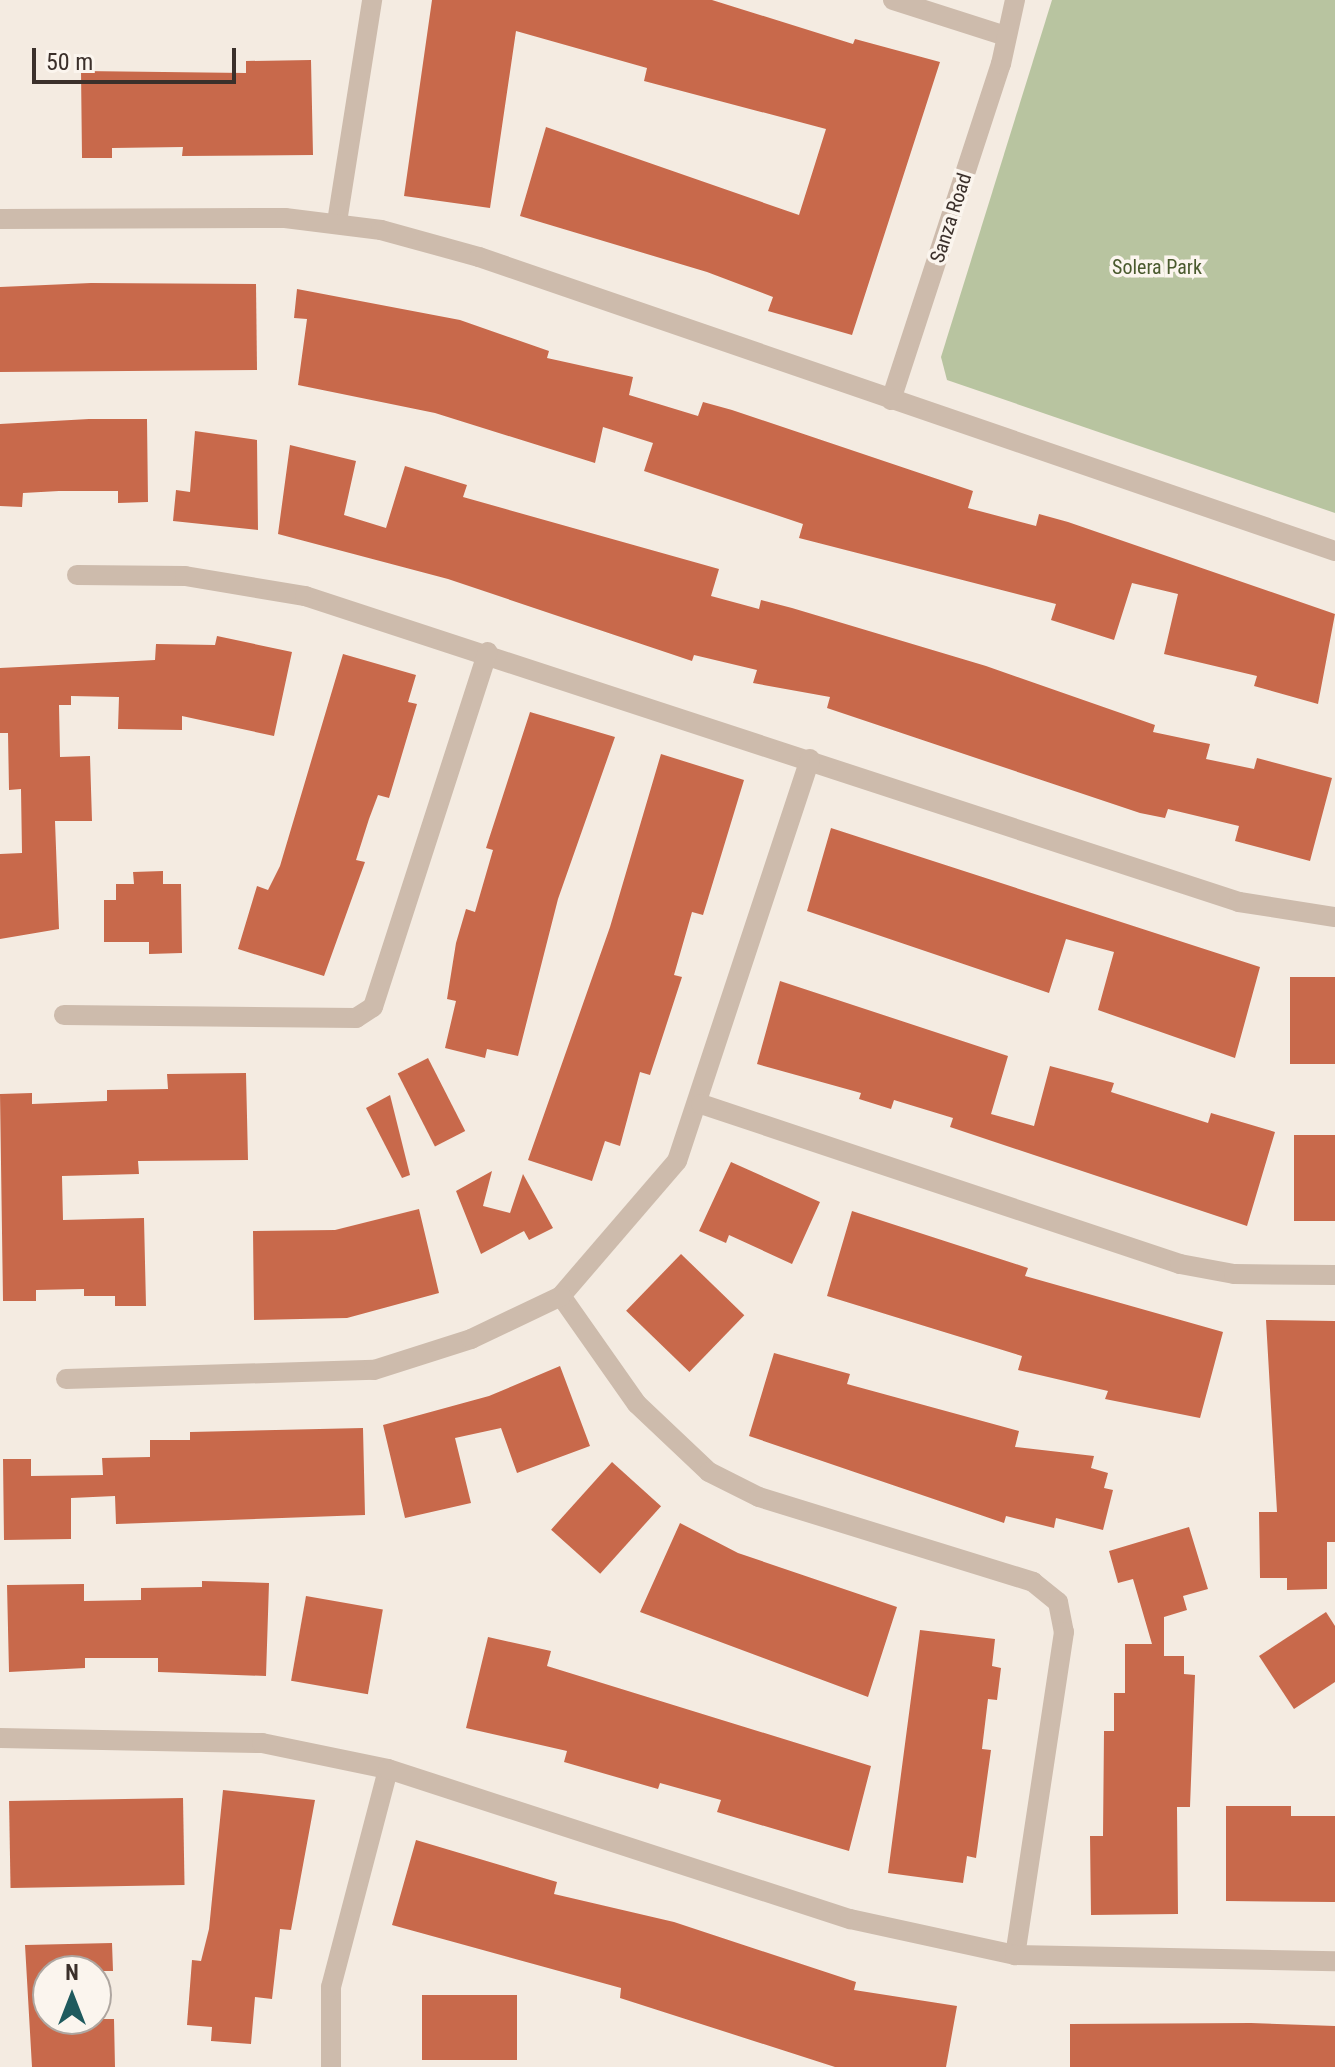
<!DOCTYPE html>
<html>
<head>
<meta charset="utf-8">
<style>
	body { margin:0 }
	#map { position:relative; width:1335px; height:2067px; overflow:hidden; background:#f4ebe1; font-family:"Roboto Condensed",sans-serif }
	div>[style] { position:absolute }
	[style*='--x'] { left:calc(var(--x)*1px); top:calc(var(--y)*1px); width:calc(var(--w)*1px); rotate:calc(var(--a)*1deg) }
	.green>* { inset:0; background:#b8c4a0 }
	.building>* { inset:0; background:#c8694b; transform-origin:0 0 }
	.minor>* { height:20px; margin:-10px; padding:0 10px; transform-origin:10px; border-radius:10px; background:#cdbbac }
	.tertiary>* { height:20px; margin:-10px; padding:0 10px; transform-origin:10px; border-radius:10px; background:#cdbbac }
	span { translate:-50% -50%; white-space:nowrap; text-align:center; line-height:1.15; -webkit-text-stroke:7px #fbf5ee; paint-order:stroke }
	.street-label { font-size:20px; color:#3b302b }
	.park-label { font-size:20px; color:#4a5a2e }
	.north { position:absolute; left:32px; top:1955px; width:80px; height:80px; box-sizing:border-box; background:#fbf5ee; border:2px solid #aea6a0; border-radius:50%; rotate:0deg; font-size:22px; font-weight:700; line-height:32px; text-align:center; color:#3b302b }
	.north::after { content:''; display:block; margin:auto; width:28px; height:36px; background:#1f5a5e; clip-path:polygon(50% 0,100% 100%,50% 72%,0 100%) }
	.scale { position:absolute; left:32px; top:48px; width:204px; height:36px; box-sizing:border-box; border:4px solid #3b302b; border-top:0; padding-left:10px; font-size:24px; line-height:28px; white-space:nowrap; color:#3b302b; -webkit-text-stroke:6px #fbf5ee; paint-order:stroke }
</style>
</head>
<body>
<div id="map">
	<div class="green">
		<i style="clip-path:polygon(1052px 0,1335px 0,1335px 513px,947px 380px,941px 357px)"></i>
	</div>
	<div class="building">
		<i style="clip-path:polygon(432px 0,712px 0,853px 44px,855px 39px,940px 62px,852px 335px,768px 311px,773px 297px,707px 272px,520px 216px,546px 127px,799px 215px,826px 129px,644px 81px,647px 68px,516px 31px,490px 208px,404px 196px)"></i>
		<i style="clip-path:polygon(311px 60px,313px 155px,182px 156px,183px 147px,112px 148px,112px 158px,82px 158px,81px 71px,246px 73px,246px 61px)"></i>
		<i style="clip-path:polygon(91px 283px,256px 284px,257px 370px,0 372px,0 287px)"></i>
		<i style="clip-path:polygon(297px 289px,460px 320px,549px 351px,547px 358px,633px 377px,629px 395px,698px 416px,703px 402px,732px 410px,973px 491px,968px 508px,1036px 526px,1039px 514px,1068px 522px,1335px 614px,1318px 704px,1254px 686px,1257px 676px,1164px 654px,1178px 594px,1132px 583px,1114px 640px,1051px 620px,1056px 604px,799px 538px,803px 524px,644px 471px,653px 443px,603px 427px,595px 463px,435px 413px,298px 385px,307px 319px,294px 318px)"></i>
		<i style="clip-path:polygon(89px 419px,147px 419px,148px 502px,118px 503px,118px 491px,59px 491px,23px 493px,22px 507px,0 506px,0 424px)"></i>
		<i style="clip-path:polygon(195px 431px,257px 440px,258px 530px,173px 521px,176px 490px,190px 492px)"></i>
		<i style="clip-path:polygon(290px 445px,356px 461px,344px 515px,386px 528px,405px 466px,467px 485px,463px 497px,719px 569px,711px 596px,759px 609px,761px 600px,792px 608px,986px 666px,1155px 725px,1153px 732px,1210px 744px,1206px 759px,1254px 769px,1257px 758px,1332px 778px,1310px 861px,1235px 841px,1239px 826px,1168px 809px,1165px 818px,1140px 813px,827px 708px,830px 697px,753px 683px,757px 670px,694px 655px,692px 661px,448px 579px,278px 534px)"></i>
		<i style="clip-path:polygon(217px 636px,292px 652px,274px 736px,182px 716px,182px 730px,118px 729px,119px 697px,71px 696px,71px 705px,59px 705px,60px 757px,90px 756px,92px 821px,55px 821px,59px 929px,0 939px,0 854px,22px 853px,21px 789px,9px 790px,8px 733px,0 733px,0 668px,155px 660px,156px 644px,215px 645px)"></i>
		<i style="clip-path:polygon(343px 654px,416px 675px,408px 702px,417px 704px,389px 798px,378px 795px,369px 819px,356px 860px,365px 862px,324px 976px,238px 949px,257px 886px,268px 890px,280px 866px)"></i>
		<i style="clip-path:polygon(530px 712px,615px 737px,558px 899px,518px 1056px,487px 1049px,485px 1058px,445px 1048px,456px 1001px,447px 999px,456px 943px,466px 909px,475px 912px,493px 850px,486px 848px)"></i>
		<i style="clip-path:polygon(661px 754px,744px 780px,703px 915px,692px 912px,674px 975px,682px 977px,650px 1075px,640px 1072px,620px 1146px,605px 1141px,592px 1181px,528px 1160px,610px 927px)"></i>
		<i style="clip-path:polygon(831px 828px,1260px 967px,1235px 1058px,1098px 1010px,1114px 952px,1066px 939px,1049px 993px,807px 911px)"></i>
		<i style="clip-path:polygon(163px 871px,163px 884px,181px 884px,182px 953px,149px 954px,149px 942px,104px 942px,104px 900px,116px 900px,116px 884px,134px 884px,133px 872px)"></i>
		<i style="left:1290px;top:977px;width:45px;height:87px"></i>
		<i style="clip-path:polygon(780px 981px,1008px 1056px,991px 1114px,1034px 1126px,1050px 1066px,1114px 1083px,1111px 1092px,1208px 1123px,1211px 1113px,1275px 1132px,1247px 1226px,950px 1127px,953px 1118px,894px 1100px,891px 1109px,859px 1099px,861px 1093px,757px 1064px)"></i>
		<i style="left:428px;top:1058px;width:82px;height:34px;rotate:63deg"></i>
		<i style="clip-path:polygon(246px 1073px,248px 1160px,138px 1161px,139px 1174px,62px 1176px,63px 1220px,144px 1218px,146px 1306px,115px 1306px,115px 1296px,84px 1296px,84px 1289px,36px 1290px,36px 1301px,3px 1301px,0 1094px,32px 1093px,32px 1104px,107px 1101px,107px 1090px,168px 1089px,167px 1074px)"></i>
		<i style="clip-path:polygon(390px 1095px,410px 1175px,402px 1178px,366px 1108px)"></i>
		<i style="left:1335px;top:1135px;width:86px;height:41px;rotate:90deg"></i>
		<i style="clip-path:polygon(731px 1162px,820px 1202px,792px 1264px,729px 1235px,726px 1243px,699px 1231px)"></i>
		<i style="clip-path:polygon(492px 1171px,483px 1206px,510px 1213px,523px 1174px,553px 1228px,529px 1240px,524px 1231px,481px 1254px,456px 1191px)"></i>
		<i style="clip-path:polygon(419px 1209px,439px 1293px,347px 1318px,254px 1320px,253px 1231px,335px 1230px)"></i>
		<i style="clip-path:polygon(852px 1211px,1028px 1268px,1025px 1276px,1223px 1332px,1200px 1418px,1105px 1399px,1108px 1391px,1018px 1370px,1022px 1356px,827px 1296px)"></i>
		<i style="left:681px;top:1254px;width:88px;height:79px;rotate:44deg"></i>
		<i style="clip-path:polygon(1266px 1320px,1335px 1321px,1335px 1542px,1327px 1542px,1327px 1589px,1287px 1590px,1287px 1578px,1260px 1578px,1259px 1512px,1277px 1512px)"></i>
		<i style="clip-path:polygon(774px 1353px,850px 1374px,847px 1384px,1019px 1431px,1015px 1447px,1094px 1456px,1091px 1468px,1108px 1473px,1104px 1488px,1113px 1490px,1103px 1530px,1056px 1518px,1054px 1528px,1006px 1516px,1004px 1523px,749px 1436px)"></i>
		<i style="clip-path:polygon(560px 1366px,590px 1446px,517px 1473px,501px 1428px,455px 1438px,471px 1503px,405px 1518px,383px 1425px,489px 1396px)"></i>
		<i style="clip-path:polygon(363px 1428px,365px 1515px,116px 1524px,115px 1496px,71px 1498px,71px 1539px,4px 1540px,3px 1459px,31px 1459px,31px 1476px,103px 1475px,102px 1458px,150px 1457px,150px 1440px,190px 1440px,190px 1432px)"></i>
		<i style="left:612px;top:1462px;width:66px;height:91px;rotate:42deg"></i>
		<i style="clip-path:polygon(680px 1523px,738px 1553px,897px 1607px,868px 1697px,640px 1612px)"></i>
		<i style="clip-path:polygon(1189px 1527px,1208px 1589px,1183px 1596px,1187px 1610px,1164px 1617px,1164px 1656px,1184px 1656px,1184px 1674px,1195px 1675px,1190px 1807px,1177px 1807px,1178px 1914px,1091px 1915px,1090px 1836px,1103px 1836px,1104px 1731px,1114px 1731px,1114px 1693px,1125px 1693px,1125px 1644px,1152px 1644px,1133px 1579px,1118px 1583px,1109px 1551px)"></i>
		<i style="clip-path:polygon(202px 1581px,269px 1583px,266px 1676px,158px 1672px,158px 1658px,85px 1658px,85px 1668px,9px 1672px,7px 1585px,84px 1584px,84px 1601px,141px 1600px,141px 1588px,202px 1587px)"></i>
		<i style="left:306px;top:1596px;width:78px;height:86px;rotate:10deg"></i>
		<i style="clip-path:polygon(1326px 1612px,1335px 1626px,1335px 1682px,1294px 1709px,1259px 1656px)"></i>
		<i style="clip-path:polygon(920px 1630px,995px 1639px,992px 1666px,1001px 1668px,997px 1700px,988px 1699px,982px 1749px,991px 1750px,976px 1858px,967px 1856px,963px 1883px,888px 1873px)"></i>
		<i style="clip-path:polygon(488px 1637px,551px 1651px,547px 1666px,871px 1766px,849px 1851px,717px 1812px,721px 1800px,660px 1783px,658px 1789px,564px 1762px,567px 1751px,466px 1728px)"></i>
		<i style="clip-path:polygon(223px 1790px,315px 1800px,291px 1930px,280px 1929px,272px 1999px,255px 1997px,251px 2044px,211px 2041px,212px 2027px,187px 2025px,192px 1960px,201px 1961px,209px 1929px)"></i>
		<i style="left:183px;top:1798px;width:87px;height:174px;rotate:89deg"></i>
		<i style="clip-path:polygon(1226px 1806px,1291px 1806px,1291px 1816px,1335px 1816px,1335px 1902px,1226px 1901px)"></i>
		<i style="clip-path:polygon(416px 1840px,557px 1882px,554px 1894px,674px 1922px,856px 1982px,854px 1990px,957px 2006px,946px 2067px,835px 2067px,620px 1998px,621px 1988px,392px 1925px)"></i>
		<i style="clip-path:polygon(112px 1943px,113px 1971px,48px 1971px,48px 2019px,114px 2019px,115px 2067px,32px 2067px,25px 1945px)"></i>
		<i style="left:422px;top:1995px;width:95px;height:65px"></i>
		<i style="clip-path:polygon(1251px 2023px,1335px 2026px,1335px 2067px,1070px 2067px,1070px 2024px)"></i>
	</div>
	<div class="minor">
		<i style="--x:893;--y:0;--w:119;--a:17.7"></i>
		<i style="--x:337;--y:222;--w:225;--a:-81"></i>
		<i style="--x:891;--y:400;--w:354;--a:-71.9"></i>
		<i style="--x:1001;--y:64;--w:66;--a:-77.7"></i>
		<i style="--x:77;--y:575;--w:108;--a:0.5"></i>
		<i style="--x:185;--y:576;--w:122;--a:9.5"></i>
		<i style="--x:305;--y:596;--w:983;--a:18.14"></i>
		<i style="--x:1239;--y:902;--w:97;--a:8.9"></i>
		<i style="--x:810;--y:759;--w:423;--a:108.3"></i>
		<i style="--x:677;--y:1161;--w:178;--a:130.7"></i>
		<i style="--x:561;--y:1296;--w:132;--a:54.9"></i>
		<i style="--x:637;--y:1404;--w:99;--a:43.4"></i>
		<i style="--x:709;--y:1472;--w:56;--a:26.6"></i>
		<i style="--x:759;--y:1497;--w:287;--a:17.2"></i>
		<i style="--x:1033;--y:1582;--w:32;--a:39"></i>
		<i style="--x:1058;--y:1602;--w:31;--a:79"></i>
		<i style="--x:1064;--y:1632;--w:327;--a:98.6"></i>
		<i style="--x:64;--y:1015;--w:292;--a:0.6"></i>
		<i style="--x:356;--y:1018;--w:20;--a:-33"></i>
		<i style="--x:373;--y:1007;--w:373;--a:-72.1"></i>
		<i style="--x:701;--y:1104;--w:505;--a:18.47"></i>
		<i style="--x:1180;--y:1264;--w:55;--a:10.5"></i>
		<i style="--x:1234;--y:1274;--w:101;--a:0.6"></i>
		<i style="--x:66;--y:1379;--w:308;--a:-1.7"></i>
		<i style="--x:374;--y:1370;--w:102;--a:-17.7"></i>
		<i style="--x:471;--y:1339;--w:100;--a:-25.5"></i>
		<i style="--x:331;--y:2067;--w:80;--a:-90"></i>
		<i style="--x:331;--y:1987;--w:225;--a:-75.3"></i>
	</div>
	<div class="tertiary">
		<i style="--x:0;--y:219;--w:285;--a:-0.2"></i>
		<i style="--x:285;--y:218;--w:97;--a:7.1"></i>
		<i style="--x:381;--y:230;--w:102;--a:15.4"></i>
		<i style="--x:479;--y:257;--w:905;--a:18.96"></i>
		<i style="--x:0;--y:1738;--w:262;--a:1.1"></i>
		<i style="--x:262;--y:1743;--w:129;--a:11.7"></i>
		<i style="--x:388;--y:1769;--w:486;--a:18"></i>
		<i style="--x:850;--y:1919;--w:169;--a:12.3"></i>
		<i style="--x:1015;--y:1955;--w:320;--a:1.1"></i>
	</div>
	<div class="street-label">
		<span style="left:951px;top:218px;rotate:-72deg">Sanza Road</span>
	</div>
	<div class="park-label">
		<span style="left:1157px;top:267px">Solera Park</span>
	</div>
	<div class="north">N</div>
	<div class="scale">50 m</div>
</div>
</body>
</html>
